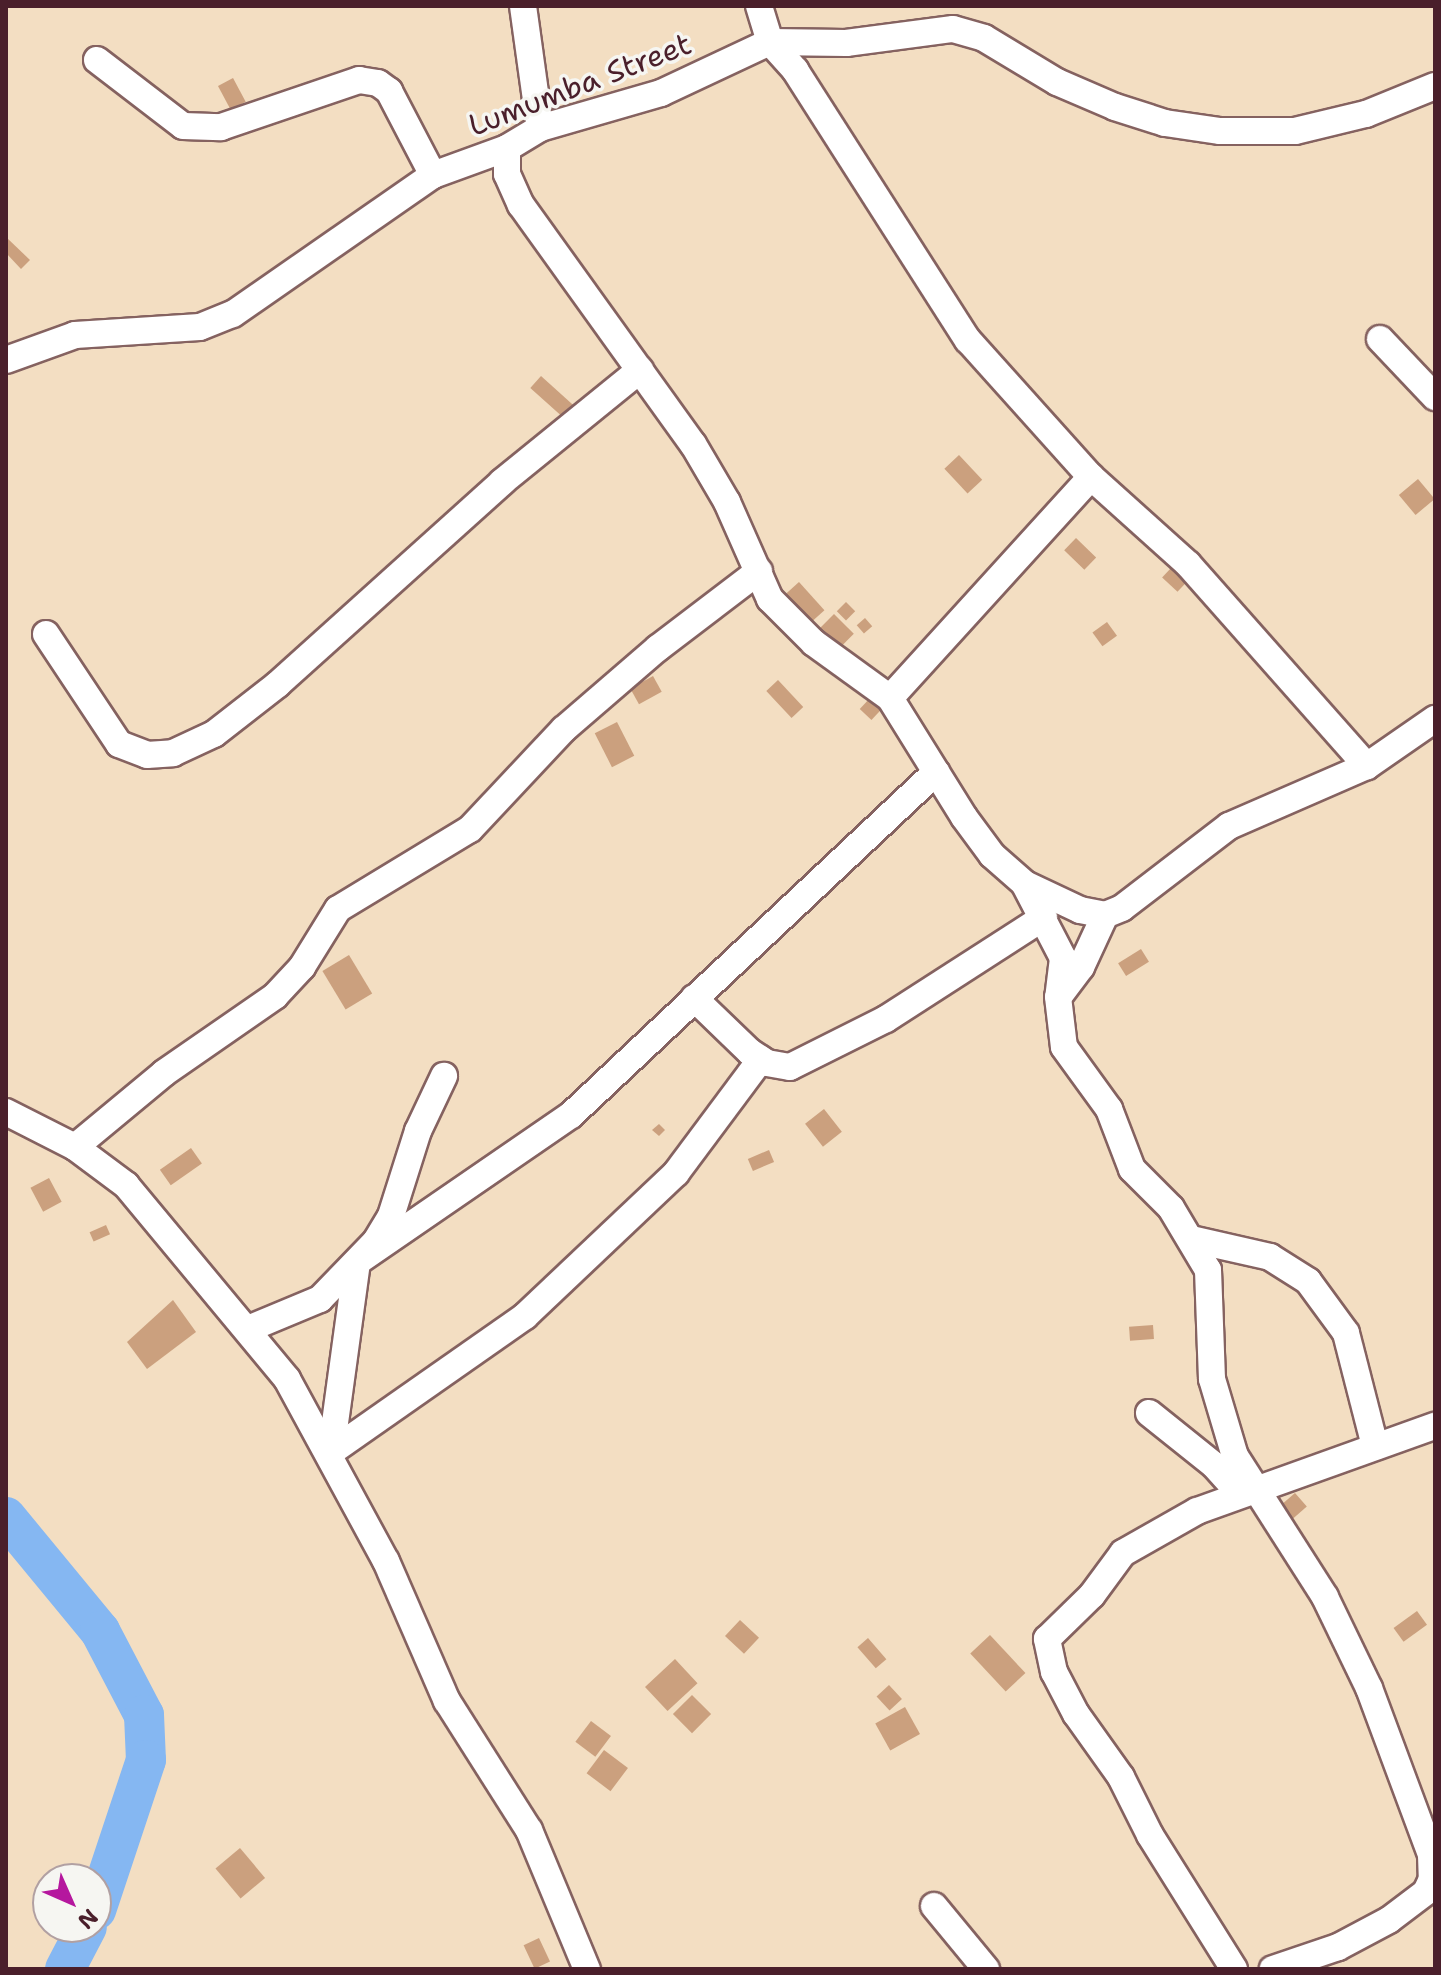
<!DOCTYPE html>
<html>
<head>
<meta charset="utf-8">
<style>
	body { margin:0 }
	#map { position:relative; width:1441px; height:1975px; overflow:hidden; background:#f3dec2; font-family:"Shantell Sans",sans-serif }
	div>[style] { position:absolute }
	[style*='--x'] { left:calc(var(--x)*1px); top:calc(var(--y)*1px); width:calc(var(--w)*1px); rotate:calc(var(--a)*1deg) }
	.river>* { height:40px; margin:-20px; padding:0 20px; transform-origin:20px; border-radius:20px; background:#85b7f2 }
	.building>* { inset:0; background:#cba07e; transform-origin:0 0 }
	.roads { filter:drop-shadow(2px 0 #856260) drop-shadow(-2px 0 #856260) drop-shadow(0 2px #856260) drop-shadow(0 -2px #856260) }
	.minor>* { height:26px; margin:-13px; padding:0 13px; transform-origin:13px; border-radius:13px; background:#fff }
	span { translate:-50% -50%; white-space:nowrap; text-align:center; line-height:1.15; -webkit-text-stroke:7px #f6f6f2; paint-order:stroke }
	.street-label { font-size:30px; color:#4a1f2b }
	.frame { position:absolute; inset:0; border:8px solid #4a1f2b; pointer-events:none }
	.north { position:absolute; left:32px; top:1863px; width:80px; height:80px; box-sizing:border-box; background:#f6f6f2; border:2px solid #b1a0a2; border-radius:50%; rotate:135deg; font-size:22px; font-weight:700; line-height:32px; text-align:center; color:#4a1f2b }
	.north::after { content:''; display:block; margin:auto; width:28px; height:36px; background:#b5179e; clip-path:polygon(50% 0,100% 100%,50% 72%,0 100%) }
</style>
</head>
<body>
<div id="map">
	<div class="river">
		<i style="--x:6;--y:1517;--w:148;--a:50.5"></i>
		<i style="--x:100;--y:1631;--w:95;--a:62.4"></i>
		<i style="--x:144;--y:1715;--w:45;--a:87.5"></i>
		<i style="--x:146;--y:1760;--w:158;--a:108.4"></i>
		<i style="--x:65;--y:1969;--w:47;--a:-62.4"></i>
	</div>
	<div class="building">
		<i style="left:233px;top:78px;width:27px;height:17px;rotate:62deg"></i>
		<i style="clip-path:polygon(6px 237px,30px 260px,21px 269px,6px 253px)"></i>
		<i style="left:541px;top:376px;width:47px;height:16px;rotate:42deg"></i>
		<i style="left:959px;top:455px;width:34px;height:20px;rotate:47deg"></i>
		<i style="left:1418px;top:479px;width:26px;height:25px;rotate:50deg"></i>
		<i style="left:1076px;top:538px;width:28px;height:17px;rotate:44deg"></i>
		<i style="left:1171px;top:568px;width:21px;height:13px;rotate:43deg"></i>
		<i style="left:799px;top:582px;width:38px;height:25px;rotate:48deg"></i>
		<i style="left:846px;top:602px;width:13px;height:13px;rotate:45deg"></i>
		<i style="left:834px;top:614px;width:28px;height:26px;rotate:45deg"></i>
		<i style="left:865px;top:618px;width:11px;height:11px;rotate:49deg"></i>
		<i style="left:1107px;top:622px;width:17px;height:18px;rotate:54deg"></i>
		<i style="left:653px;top:676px;width:18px;height:26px;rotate:61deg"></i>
		<i style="left:778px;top:680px;width:37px;height:16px;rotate:47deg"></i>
		<i style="left:870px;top:698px;width:16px;height:15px;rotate:43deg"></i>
		<i style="left:617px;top:722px;width:38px;height:25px;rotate:63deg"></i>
		<i style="left:1141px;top:949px;width:15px;height:27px;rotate:58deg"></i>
		<i style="left:349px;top:955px;width:45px;height:31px;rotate:59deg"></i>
		<i style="left:824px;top:1109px;width:29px;height:24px;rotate:52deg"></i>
		<i style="clip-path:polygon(659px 1124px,665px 1130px,659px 1136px,652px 1130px)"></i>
		<i style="left:191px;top:1148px;width:19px;height:38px;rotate:55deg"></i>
		<i style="left:769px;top:1150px;width:13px;height:23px;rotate:67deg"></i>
		<i style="left:49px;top:1178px;width:27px;height:21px;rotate:62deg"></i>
		<i style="left:106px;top:1225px;width:10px;height:18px;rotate:66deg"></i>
		<i style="clip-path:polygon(173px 1300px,196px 1332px,147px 1369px,127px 1342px)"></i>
		<i style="left:1153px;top:1325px;width:14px;height:24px;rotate:86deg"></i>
		<i style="left:1295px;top:1493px;width:18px;height:28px;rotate:49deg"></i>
		<i style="left:1417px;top:1611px;width:17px;height:29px;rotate:54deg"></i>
		<i style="left:740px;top:1620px;width:26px;height:22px;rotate:43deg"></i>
		<i style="left:990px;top:1635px;width:52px;height:27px;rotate:47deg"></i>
		<i style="left:868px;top:1638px;width:28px;height:14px;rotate:49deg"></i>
		<i style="left:675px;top:1659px;width:33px;height:41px;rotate:47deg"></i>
		<i style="left:889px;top:1685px;width:19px;height:17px;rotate:47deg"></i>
		<i style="left:692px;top:1695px;width:27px;height:27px;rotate:45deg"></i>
		<i style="left:905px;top:1707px;width:31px;height:34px;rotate:61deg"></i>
		<i style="left:591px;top:1721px;width:25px;height:26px;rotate:37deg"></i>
		<i style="left:604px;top:1750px;width:30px;height:29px;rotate:37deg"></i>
		<i style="left:240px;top:1848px;width:39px;height:32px;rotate:50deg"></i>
		<i style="left:539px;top:1938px;width:26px;height:17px;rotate:65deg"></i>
	</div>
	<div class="roads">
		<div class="minor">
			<i style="--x:523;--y:6;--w:123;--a:82.1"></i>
			<i style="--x:759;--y:6;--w:38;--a:73"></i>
			<i style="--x:770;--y:42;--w:38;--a:48"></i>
			<i style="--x:795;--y:70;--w:321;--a:57.4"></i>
			<i style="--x:968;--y:340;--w:181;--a:48.1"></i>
			<i style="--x:1089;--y:475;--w:133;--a:42"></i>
			<i style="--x:1188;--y:564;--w:270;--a:48.5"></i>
			<i style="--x:97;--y:60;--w:108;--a:37.5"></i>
			<i style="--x:183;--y:126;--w:38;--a:2"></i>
			<i style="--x:221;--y:127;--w:146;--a:-18.8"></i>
			<i style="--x:359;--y:80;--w:19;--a:9"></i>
			<i style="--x:378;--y:83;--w:14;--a:36"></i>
			<i style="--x:389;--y:91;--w:95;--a:62.4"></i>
			<i style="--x:507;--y:148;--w:26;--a:90"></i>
			<i style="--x:507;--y:174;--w:34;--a:66"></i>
			<i style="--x:521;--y:205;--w:294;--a:54.3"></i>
			<i style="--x:693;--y:444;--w:67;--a:59.6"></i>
			<i style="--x:727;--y:502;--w:106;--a:66.1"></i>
			<i style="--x:770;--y:599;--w:62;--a:45"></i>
			<i style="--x:814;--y:643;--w:94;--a:35.9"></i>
			<i style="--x:890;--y:698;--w:140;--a:58.1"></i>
			<i style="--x:964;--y:817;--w:47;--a:53.6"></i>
			<i style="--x:992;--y:855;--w:44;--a:41.3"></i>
			<i style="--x:1025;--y:884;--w:61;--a:25.3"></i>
			<i style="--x:1080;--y:910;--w:25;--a:11"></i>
			<i style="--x:1105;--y:915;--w:18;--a:-22"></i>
			<i style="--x:1122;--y:908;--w:135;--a:-37.5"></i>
			<i style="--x:1229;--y:826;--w:150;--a:-23.5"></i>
			<i style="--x:1367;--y:766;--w:83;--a:-34.7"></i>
			<i style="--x:1380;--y:339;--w:80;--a:46.5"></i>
			<i style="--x:6;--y:360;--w:73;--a:-19.9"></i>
			<i style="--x:75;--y:335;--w:125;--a:-3.7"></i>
			<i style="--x:200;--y:327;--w:35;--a:-22"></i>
			<i style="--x:233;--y:314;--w:244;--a:-34.8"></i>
			<i style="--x:433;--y:175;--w:79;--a:-20"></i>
			<i style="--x:507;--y:148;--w:39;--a:-31"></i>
			<i style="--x:540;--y:128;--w:126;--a:-16.1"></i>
			<i style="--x:661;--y:93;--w:120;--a:-25.1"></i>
			<i style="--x:770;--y:42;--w:76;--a:0.8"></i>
			<i style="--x:846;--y:43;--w:108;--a:-7.5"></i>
			<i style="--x:953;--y:29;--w:32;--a:16"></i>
			<i style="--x:984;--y:38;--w:85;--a:31.1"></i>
			<i style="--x:1057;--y:82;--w:63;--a:23.3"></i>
			<i style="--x:1115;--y:107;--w:52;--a:17.7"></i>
			<i style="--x:1165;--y:123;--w:56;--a:8.3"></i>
			<i style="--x:1220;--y:131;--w:75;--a:0"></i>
			<i style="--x:1295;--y:131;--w:73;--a:-13.5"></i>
			<i style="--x:1366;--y:114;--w:74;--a:-22.1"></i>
			<i style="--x:46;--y:634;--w:132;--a:56.4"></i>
			<i style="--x:119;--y:744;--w:30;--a:21"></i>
			<i style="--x:147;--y:755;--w:26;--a:-4"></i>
			<i style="--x:173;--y:753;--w:45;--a:-24.9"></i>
			<i style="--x:214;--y:734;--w:81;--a:-38"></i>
			<i style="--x:278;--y:684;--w:302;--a:-42"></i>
			<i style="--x:502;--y:482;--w:178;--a:-39.1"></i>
			<i style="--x:890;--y:698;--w:299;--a:-47.7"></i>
			<i style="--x:1025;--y:885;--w:82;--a:62.5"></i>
			<i style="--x:1063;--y:958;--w:39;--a:97"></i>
			<i style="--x:1058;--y:997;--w:50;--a:83.2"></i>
			<i style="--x:1064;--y:1047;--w:77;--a:54"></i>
			<i style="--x:1109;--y:1109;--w:64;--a:69"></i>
			<i style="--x:1132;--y:1169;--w:55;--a:45"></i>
			<i style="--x:1171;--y:1208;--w:72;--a:59.2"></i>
			<i style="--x:1208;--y:1270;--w:109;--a:87.9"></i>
			<i style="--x:1212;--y:1379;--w:80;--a:73.4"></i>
			<i style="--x:1235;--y:1456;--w:167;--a:57.4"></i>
			<i style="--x:1325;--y:1597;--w:101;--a:64.2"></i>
			<i style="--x:1369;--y:1688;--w:178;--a:69.6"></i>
			<i style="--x:1431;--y:1855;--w:24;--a:88"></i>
			<i style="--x:1432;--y:1879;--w:14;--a:115"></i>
			<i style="--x:1426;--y:1892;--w:46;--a:142.9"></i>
			<i style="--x:1389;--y:1920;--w:58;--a:152.1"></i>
			<i style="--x:1338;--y:1947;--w:69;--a:161.3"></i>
			<i style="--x:1060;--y:995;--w:35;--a:-53"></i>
			<i style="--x:1081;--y:967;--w:57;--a:-65.2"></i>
			<i style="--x:694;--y:998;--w:78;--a:44"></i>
			<i style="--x:750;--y:1052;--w:20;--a:33"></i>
			<i style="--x:767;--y:1063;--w:23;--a:10"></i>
			<i style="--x:790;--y:1067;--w:107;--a:-26.6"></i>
			<i style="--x:886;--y:1019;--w:188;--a:-32.8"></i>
			<i style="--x:6;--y:1112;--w:77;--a:26.9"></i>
			<i style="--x:75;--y:1147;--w:64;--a:36.7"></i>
			<i style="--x:126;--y:1185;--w:252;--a:50.3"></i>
			<i style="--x:287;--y:1379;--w:207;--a:61.5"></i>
			<i style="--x:386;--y:1561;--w:153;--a:66.5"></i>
			<i style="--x:447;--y:1701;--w:153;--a:57.6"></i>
			<i style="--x:529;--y:1830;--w:151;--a:67.4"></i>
			<i style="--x:75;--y:1147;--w:116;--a:-39.7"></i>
			<i style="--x:164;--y:1073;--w:135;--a:-34.7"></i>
			<i style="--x:275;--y:996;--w:40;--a:-47"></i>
			<i style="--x:302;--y:967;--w:68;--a:-58.2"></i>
			<i style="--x:338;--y:909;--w:154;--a:-31.2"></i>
			<i style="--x:470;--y:829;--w:137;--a:-46.8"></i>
			<i style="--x:564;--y:729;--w:124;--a:-40.8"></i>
			<i style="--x:658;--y:648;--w:127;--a:-37.3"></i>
			<i style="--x:1191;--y:1239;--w:81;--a:12.8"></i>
			<i style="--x:1270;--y:1257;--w:45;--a:32.3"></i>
			<i style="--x:1308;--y:1281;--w:64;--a:53.8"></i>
			<i style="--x:1346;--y:1333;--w:117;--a:75.6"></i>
			<i style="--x:248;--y:1329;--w:78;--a:-22.6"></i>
			<i style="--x:320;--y:1299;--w:81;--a:-46"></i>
			<i style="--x:376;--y:1241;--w:29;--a:-59"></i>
			<i style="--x:391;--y:1216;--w:89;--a:-72.4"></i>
			<i style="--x:418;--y:1131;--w:61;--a:-64.7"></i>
			<i style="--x:1149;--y:1413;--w:83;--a:38.7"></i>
			<i style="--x:1214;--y:1465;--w:39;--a:48"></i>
			<i style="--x:331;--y:1452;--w:192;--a:-82.2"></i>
			<i style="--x:357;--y:1262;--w:260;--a:-34.5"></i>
			<i style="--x:571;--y:1115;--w:501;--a:-43.22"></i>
			<i style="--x:331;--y:1452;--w:237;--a:-35"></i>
			<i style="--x:525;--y:1316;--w:208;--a:-43.4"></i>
			<i style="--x:676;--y:1173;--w:142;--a:-53.3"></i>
			<i style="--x:934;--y:1906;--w:82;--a:50.5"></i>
			<i style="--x:1234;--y:1969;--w:158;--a:-122.1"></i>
			<i style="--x:1150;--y:1835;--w:65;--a:-116.6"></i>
			<i style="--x:1121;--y:1777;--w:77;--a:-125.5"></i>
			<i style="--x:1076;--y:1714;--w:47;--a:-117.6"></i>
			<i style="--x:1054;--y:1672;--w:34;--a:-102"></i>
			<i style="--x:1047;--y:1639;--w:63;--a:-44.4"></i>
			<i style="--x:1092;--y:1595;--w:52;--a:-53.6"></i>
			<i style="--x:1123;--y:1553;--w:85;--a:-29.6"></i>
			<i style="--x:1197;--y:1511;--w:253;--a:-19.7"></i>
		</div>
	</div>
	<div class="street-label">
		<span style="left:580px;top:85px;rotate:-21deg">Lumumba Street</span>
	</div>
	<div class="frame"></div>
	<div class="north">N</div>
</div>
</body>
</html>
